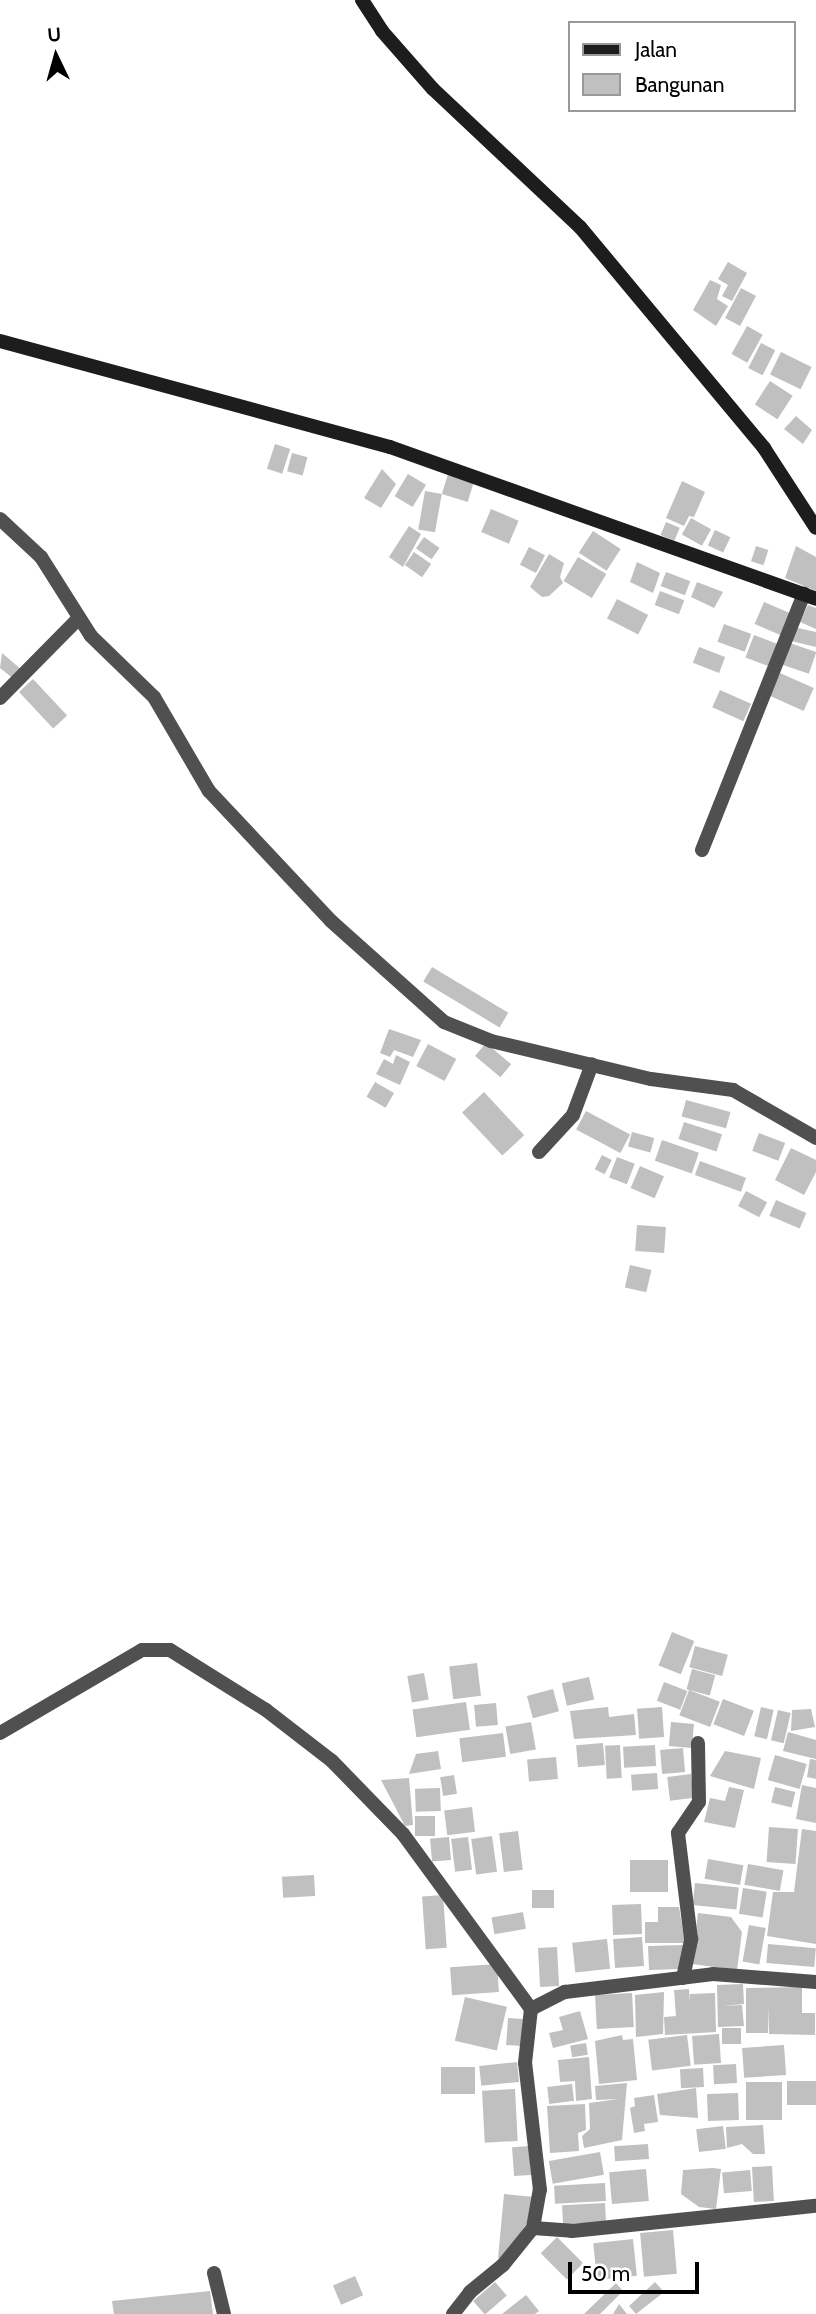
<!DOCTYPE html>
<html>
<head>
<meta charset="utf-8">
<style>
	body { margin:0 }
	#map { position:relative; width:816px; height:2314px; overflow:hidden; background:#fff; font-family:Cabin,sans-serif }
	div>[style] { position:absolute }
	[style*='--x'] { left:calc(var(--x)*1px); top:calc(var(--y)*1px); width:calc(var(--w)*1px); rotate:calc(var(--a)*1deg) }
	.building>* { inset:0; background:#c0c0c0; transform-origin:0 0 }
	.street>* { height:14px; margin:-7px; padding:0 7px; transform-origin:7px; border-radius:7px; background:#505050 }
	.secondary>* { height:14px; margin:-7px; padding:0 7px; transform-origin:7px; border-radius:7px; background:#1d1d1d }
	span { translate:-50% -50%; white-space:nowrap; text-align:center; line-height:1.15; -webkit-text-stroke:5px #fff; paint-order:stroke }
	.legend { position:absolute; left:568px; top:21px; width:228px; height:91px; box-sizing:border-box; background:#fff; border:2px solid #999; margin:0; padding:9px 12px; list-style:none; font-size:21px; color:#000 }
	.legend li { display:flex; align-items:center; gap:14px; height:35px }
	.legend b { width:35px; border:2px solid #999 }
	.north { position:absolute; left:21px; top:21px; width:70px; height:70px; -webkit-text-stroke:5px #fff; paint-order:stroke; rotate:355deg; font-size:19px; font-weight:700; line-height:28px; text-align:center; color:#000 }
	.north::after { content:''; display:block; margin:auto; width:24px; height:32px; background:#000; clip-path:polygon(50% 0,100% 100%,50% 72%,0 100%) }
	.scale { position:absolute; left:568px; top:2262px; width:131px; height:32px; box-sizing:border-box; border:4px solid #000; border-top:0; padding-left:9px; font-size:21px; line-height:24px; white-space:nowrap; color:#000; -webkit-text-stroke:5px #fff; paint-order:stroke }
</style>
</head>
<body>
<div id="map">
	<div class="building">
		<i style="clip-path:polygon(728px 262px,747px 273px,732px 301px,722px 296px,728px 285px,718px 279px)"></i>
		<i style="clip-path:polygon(710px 280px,721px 285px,717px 299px,728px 306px,716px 326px,693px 310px)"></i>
		<i style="left:741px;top:288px;width:17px;height:34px;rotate:28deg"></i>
		<i style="left:747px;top:326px;width:18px;height:32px;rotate:29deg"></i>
		<i style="left:761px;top:343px;width:16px;height:28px;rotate:27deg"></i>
		<i style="left:781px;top:352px;width:34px;height:25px;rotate:26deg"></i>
		<i style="left:770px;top:381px;width:27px;height:28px;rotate:33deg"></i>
		<i style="clip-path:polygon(796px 416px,812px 430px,803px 444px,784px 429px)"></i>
		<i style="left:275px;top:444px;width:16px;height:26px;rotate:18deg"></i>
		<i style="left:292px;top:453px;width:16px;height:19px;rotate:15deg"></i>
		<i style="clip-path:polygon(382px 469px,396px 484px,381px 508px,364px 498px)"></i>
		<i style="left:408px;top:474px;width:21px;height:26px;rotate:31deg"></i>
		<i style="left:448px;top:474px;width:27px;height:21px;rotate:17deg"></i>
		<i style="clip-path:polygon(682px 481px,705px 492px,694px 517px,689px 516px,684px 526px,666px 518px)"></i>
		<i style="left:425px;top:491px;width:17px;height:39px;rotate:10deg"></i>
		<i style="left:491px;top:509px;width:30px;height:25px;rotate:23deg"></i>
		<i style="left:691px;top:518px;width:23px;height:19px;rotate:29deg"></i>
		<i style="left:666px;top:522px;width:15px;height:14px;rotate:23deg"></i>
		<i style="clip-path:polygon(409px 526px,421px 534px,403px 567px,389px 557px)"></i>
		<i style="left:715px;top:530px;width:17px;height:17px;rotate:25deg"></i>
		<i style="left:593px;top:531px;width:33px;height:26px;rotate:33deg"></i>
		<i style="left:424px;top:537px;width:19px;height:14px;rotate:35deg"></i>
		<i style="left:756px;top:546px;width:13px;height:16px;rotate:18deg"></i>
		<i style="clip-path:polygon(796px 546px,816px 557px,816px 591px,785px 578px)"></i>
		<i style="left:529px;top:547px;width:18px;height:20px;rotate:27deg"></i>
		<i style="left:414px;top:552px;width:21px;height:16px;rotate:35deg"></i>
		<i style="clip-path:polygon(549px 554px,564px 563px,560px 577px,563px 583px,549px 596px,542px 597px,530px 587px)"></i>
		<i style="left:578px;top:557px;width:33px;height:28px;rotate:31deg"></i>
		<i style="clip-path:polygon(637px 562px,660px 573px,653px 593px,630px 582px)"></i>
		<i style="left:666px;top:572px;width:26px;height:15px;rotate:21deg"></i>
		<i style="clip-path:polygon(697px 582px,723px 592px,714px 608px,691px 597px)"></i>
		<i style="left:660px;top:591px;width:26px;height:15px;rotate:21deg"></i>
		<i style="left:617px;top:599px;width:35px;height:22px;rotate:27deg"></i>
		<i style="left:764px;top:602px;width:28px;height:24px;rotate:23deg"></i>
		<i style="clip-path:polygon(808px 605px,816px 608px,816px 629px,800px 622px)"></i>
		<i style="left:724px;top:624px;width:29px;height:19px;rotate:20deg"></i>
		<i style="clip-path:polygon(794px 627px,816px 632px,816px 647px,791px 641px)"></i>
		<i style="left:754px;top:635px;width:25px;height:24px;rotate:21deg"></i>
		<i style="left:787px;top:642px;width:31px;height:23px;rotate:19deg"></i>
		<i style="left:699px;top:647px;width:28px;height:17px;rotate:21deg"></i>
		<i style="clip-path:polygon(2px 653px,23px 671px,15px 680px,0 668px)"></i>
		<i style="left:780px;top:673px;width:37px;height:25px;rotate:24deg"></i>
		<i style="left:33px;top:679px;width:50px;height:19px;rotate:47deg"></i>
		<i style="left:720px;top:690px;width:34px;height:19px;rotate:24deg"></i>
		<i style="left:432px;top:967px;width:89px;height:17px;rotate:31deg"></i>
		<i style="clip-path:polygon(389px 1029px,421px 1040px,413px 1057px,394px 1050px,390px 1057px,380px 1053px)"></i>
		<i style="left:486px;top:1043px;width:33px;height:17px;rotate:40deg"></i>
		<i style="left:428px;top:1044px;width:32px;height:25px;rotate:28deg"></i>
		<i style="clip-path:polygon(396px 1055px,410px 1062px,400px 1085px,376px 1074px,384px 1059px,393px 1064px)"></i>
		<i style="left:375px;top:1082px;width:22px;height:17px;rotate:30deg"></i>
		<i style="left:484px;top:1092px;width:59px;height:30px;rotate:47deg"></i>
		<i style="left:686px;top:1100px;width:46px;height:17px;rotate:15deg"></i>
		<i style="left:586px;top:1111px;width:50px;height:21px;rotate:28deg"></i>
		<i style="left:684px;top:1122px;width:40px;height:18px;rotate:18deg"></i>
		<i style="left:632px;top:1132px;width:23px;height:15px;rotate:15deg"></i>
		<i style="left:759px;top:1133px;width:28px;height:19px;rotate:21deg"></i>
		<i style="left:662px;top:1140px;width:39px;height:22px;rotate:19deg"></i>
		<i style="clip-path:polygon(791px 1148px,816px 1160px,816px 1172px,804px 1195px,775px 1180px)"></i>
		<i style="left:602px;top:1155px;width:11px;height:16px;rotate:27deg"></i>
		<i style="left:617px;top:1157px;width:19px;height:22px;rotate:21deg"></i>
		<i style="left:700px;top:1161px;width:49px;height:15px;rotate:20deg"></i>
		<i style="left:640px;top:1166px;width:26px;height:24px;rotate:23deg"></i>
		<i style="left:746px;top:1191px;width:24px;height:17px;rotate:28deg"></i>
		<i style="left:776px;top:1200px;width:33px;height:17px;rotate:23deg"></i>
		<i style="left:637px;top:1225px;width:29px;height:26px;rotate:4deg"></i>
		<i style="left:630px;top:1265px;width:22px;height:23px;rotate:13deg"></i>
		<i style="left:672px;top:1632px;width:24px;height:36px;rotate:22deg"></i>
		<i style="left:695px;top:1646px;width:34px;height:22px;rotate:15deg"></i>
		<i style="left:477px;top:1663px;width:33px;height:28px;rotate:83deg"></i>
		<i style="left:692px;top:1669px;width:24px;height:21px;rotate:15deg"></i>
		<i style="left:424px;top:1673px;width:27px;height:17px;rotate:80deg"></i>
		<i style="left:589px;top:1677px;width:23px;height:28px;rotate:77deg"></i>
		<i style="left:664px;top:1682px;width:25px;height:20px;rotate:21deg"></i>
		<i style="left:553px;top:1689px;width:23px;height:27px;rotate:75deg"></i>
		<i style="left:689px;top:1690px;width:33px;height:27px;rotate:21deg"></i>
		<i style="left:723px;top:1699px;width:33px;height:27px;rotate:21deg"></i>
		<i style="left:466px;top:1702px;width:28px;height:54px;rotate:82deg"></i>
		<i style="left:496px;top:1703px;width:22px;height:22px;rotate:85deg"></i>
		<i style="clip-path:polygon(608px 1707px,609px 1717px,634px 1714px,636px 1735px,574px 1739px,570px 1711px)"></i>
		<i style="left:662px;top:1707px;width:30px;height:25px;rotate:86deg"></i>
		<i style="left:761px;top:1707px;width:13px;height:30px;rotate:13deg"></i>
		<i style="clip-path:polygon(811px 1709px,815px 1727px,791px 1731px,792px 1710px)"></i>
		<i style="left:778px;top:1710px;width:13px;height:31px;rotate:13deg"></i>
		<i style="left:531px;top:1722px;width:28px;height:26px;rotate:80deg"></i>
		<i style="left:671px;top:1722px;width:23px;height:24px;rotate:5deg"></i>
		<i style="clip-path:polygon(788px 1732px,816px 1740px,816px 1759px,783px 1751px)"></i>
		<i style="left:503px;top:1733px;width:24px;height:44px;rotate:83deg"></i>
		<i style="left:603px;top:1743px;width:22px;height:27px;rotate:85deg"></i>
		<i style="left:620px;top:1745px;width:33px;height:15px;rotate:87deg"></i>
		<i style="left:655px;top:1745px;width:21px;height:32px;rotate:87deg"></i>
		<i style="left:683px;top:1748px;width:24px;height:23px;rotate:85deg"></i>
		<i style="clip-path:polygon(438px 1751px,441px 1769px,409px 1774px,416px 1754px)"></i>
		<i style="clip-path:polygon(725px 1751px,761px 1758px,754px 1789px,710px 1776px)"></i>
		<i style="left:775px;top:1755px;width:33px;height:26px;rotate:16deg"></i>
		<i style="left:556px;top:1757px;width:22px;height:29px;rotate:85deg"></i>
		<i style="clip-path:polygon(810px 1759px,816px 1760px,816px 1779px,807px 1777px)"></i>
		<i style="left:657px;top:1773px;width:16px;height:26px;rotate:86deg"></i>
		<i style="left:691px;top:1774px;width:24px;height:24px;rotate:83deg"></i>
		<i style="left:454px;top:1775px;width:19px;height:14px;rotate:81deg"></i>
		<i style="clip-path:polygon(409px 1778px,413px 1825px,405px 1826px,381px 1780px)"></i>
		<i style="clip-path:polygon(802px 1785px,816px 1788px,816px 1823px,796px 1819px)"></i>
		<i style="clip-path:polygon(729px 1787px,744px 1790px,735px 1828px,704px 1822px,710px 1798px,725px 1801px)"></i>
		<i style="left:775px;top:1787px;width:21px;height:16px;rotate:14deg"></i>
		<i style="left:440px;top:1788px;width:23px;height:25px;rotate:88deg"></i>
		<i style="left:472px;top:1807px;width:25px;height:28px;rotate:83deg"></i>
		<i style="left:435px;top:1816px;width:20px;height:20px;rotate:90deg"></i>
		<i style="left:769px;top:1827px;width:29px;height:35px;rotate:4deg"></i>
		<i style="clip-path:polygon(802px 1829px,816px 1831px,816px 1944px,767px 1936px,773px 1892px,794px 1892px)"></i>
		<i style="left:518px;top:1831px;width:39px;height:19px;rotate:83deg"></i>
		<i style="left:492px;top:1836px;width:36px;height:21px;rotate:82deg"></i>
		<i style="left:449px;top:1837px;width:23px;height:19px;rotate:85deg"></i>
		<i style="left:468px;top:1837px;width:33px;height:17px;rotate:83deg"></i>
		<i style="left:708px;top:1859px;width:36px;height:20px;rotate:10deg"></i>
		<i style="left:668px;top:1860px;width:32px;height:38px;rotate:90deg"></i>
		<i style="left:748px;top:1864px;width:36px;height:21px;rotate:10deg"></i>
		<i style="left:314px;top:1875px;width:21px;height:32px;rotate:87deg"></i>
		<i style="left:695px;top:1883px;width:44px;height:22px;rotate:6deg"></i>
		<i style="left:743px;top:1888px;width:24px;height:26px;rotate:9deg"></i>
		<i style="left:554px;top:1890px;width:18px;height:22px;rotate:90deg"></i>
		<i style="left:443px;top:1895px;width:53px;height:21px;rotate:86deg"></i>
		<i style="left:641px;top:1904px;width:30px;height:29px;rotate:88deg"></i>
		<i style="clip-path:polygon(658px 1907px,679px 1907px,685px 1943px,645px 1943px,645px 1922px,658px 1922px)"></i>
		<i style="left:523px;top:1912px;width:17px;height:32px;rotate:80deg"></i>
		<i style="clip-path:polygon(698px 1913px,731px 1917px,742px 1932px,737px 1970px,692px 1964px)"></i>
		<i style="left:749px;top:1925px;width:17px;height:37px;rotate:10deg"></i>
		<i style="left:642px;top:1937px;width:29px;height:29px;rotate:86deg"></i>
		<i style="left:607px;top:1939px;width:30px;height:35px;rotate:84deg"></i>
		<i style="left:768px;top:1944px;width:48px;height:19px;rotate:5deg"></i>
		<i style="clip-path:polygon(685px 1945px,681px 1969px,649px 1970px,648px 1946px)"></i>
		<i style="left:557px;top:1947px;width:39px;height:19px;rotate:87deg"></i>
		<i style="left:497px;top:1964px;width:28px;height:47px;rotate:86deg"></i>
		<i style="clip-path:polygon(743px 1984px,744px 2004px,722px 2006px,742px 2005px,744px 2026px,718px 2027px,717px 1985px)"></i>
		<i style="clip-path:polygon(802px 1987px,802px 2013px,815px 2013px,815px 2035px,769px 2034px,769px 2006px,768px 2033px,746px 2033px,746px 1988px)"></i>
		<i style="clip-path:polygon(689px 1989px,690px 2002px,690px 1994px,715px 1993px,716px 2032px,665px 2035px,664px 2017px,676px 2016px,674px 1990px)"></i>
		<i style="clip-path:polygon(664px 1992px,663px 2034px,636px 2037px,635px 1995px)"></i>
		<i style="left:632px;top:1993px;width:34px;height:37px;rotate:87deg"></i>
		<i style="left:465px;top:1997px;width:43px;height:45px;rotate:13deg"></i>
		<i style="clip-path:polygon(580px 2011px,588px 2039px,553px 2048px,549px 2033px,563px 2030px,559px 2017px)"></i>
		<i style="left:508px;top:2018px;width:15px;height:27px;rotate:4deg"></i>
		<i style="left:741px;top:2028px;width:16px;height:19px;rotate:90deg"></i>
		<i style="left:719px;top:2034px;width:29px;height:27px;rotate:86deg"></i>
		<i style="clip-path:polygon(622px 2035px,623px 2040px,633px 2039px,637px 2080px,599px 2084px,595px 2041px)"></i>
		<i style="left:687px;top:2035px;width:31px;height:39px;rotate:83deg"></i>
		<i style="left:586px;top:2043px;width:12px;height:16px;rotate:81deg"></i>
		<i style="left:784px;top:2045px;width:30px;height:42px;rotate:86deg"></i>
		<i style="clip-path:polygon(589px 2057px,592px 2099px,576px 2101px,575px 2081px,560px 2082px,558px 2060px)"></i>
		<i style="left:517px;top:2062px;width:20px;height:38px;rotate:84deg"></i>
		<i style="left:736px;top:2064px;width:19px;height:23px;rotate:87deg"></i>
		<i style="left:441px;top:2067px;width:34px;height:27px"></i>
		<i style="left:703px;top:2068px;width:19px;height:23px;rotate:87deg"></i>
		<i style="left:816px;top:2081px;width:24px;height:29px;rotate:90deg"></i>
		<i style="left:746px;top:2082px;width:36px;height:38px"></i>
		<i style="clip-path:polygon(627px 2083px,622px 2140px,584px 2148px,582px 2136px,590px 2129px,589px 2103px,619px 2099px,596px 2100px,595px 2086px)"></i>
		<i style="left:572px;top:2084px;width:17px;height:25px;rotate:83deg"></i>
		<i style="clip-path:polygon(696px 2088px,698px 2118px,660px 2115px,657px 2094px)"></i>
		<i style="left:515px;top:2089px;width:52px;height:33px;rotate:87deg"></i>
		<i style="left:738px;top:2093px;width:27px;height:31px;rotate:88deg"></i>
		<i style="clip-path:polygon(654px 2095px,658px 2122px,644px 2124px,645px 2131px,634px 2133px,630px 2108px,635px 2106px,634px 2098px)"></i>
		<i style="clip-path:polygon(585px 2104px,586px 2130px,578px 2133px,579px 2151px,550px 2153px,547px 2106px)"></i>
		<i style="clip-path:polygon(763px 2125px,765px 2154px,753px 2154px,742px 2144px,727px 2148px,726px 2127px)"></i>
		<i style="left:723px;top:2126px;width:23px;height:27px;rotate:83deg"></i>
		<i style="left:648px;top:2144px;width:15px;height:34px;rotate:86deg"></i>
		<i style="left:529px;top:2146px;width:29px;height:17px;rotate:86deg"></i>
		<i style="left:600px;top:2152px;width:23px;height:52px;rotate:80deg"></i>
		<i style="left:772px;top:2166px;width:35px;height:20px;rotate:87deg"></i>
		<i style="clip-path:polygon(713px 2168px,721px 2169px,716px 2209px,699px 2207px,681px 2194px,683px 2170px)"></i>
		<i style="left:646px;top:2169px;width:32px;height:37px;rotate:85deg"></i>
		<i style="left:750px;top:2170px;width:21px;height:28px;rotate:85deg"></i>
		<i style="left:605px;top:2183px;width:18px;height:51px;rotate:87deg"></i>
		<i style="clip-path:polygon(504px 2194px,535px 2197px,530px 2219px,502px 2259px,498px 2258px)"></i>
		<i style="left:605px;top:2203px;width:19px;height:43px;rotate:87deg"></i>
		<i style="left:673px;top:2230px;width:44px;height:33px;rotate:85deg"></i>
		<i style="left:557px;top:2237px;width:37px;height:23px;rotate:45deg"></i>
		<i style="left:633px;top:2239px;width:37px;height:40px;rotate:84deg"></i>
		<i style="left:355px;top:2276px;width:21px;height:24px;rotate:67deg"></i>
		<i style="left:495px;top:2282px;width:18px;height:29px;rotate:49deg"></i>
		<i style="clip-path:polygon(655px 2282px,664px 2292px,636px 2314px,629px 2306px)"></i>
		<i style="clip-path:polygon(616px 2283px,623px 2291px,600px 2314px,584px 2314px)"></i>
		<i style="clip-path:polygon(210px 2291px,213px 2314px,114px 2314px,112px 2301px)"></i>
		<i style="clip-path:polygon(526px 2295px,539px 2311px,535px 2314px,502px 2314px)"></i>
		<i style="clip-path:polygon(619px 2304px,627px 2314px,613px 2314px)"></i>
	</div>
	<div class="street">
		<i style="--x:0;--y:519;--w:56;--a:42.8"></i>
		<i style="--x:41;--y:557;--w:93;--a:57.7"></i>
		<i style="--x:91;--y:636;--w:88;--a:44.1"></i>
		<i style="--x:154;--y:697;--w:109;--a:59.7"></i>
		<i style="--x:209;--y:791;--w:178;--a:46.8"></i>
		<i style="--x:331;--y:921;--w:152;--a:41.8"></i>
		<i style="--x:444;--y:1022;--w:51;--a:22"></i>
		<i style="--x:491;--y:1041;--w:164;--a:13.4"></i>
		<i style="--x:651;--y:1079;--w:83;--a:7.6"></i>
		<i style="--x:733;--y:1090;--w:96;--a:30"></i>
		<i style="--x:0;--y:698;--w:111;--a:-45.4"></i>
		<i style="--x:702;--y:850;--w:276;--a:-68.3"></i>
		<i style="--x:539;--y:1152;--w:50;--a:-47.4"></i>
		<i style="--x:573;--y:1115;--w:54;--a:-69.6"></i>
		<i style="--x:0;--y:1733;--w:164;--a:-30.3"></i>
		<i style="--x:142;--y:1650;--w:28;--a:0"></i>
		<i style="--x:170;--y:1650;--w:113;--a:32"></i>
		<i style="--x:266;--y:1710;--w:83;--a:37.7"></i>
		<i style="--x:332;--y:1761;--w:102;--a:45.8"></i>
		<i style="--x:403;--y:1834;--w:217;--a:53.8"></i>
		<i style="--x:683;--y:1978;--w:40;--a:-78"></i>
		<i style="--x:691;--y:1939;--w:107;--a:-97"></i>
		<i style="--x:678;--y:1833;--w:37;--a:-56"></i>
		<i style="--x:699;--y:1802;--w:59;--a:-91"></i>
		<i style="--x:533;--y:2228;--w:39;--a:4"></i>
		<i style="--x:572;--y:2231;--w:245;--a:-5.9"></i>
		<i style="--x:214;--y:2273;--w:42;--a:76.3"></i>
		<i style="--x:453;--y:2314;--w:28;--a:-52"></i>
		<i style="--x:470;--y:2292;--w:43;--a:-39.3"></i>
		<i style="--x:503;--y:2265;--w:48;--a:-51"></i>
		<i style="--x:533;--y:2228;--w:39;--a:-80"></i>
		<i style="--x:540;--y:2190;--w:128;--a:-96.7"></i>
		<i style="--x:525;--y:2063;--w:54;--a:-83.7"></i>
		<i style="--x:531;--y:2009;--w:38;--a:-27"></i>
		<i style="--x:565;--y:1992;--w:149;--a:-6.9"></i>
		<i style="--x:713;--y:1974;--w:103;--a:4.4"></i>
	</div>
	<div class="secondary">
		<i style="--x:362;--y:0;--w:37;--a:57"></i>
		<i style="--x:382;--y:31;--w:77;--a:48.7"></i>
		<i style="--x:433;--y:89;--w:202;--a:43.2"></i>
		<i style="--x:580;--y:227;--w:288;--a:50.2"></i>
		<i style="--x:764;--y:448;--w:95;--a:57"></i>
		<i style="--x:0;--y:341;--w:404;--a:15.2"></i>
		<i style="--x:390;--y:447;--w:452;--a:19.6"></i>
	</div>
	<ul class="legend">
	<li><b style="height:9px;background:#1d1d1d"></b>Jalan</li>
	<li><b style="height:19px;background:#c0c0c0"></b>Bangunan</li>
	</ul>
	<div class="north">U</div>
	<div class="scale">50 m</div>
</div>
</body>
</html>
